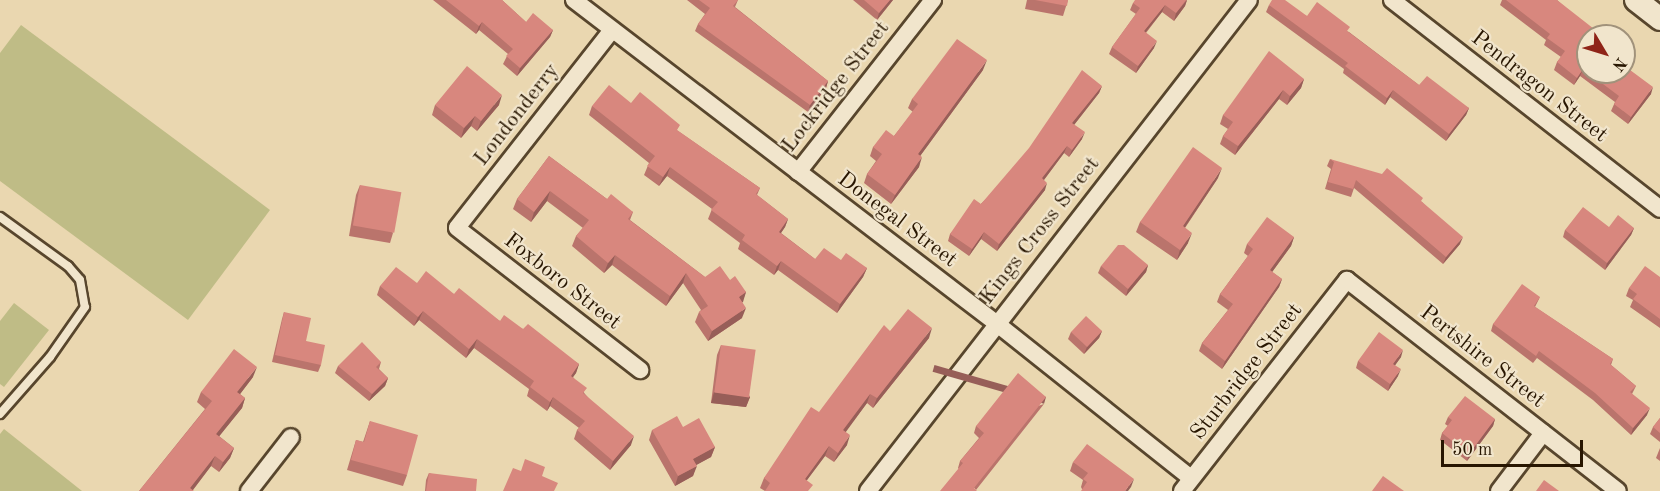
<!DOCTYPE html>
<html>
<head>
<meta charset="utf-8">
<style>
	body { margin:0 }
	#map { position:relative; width:1660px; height:491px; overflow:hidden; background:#ead7b0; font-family:"Old Standard TT",serif }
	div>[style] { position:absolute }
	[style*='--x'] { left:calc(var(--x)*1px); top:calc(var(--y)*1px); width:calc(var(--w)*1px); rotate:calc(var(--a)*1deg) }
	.green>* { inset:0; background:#bfbc86 }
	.roads { filter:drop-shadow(2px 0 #58462d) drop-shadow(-2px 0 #58462d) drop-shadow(0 2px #58462d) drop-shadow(0 -2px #58462d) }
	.lane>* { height:8px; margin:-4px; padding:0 4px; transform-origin:4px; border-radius:4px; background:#f1e5cc }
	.street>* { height:16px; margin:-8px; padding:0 8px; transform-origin:8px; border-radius:8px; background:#f1e5cc }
	.secondary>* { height:22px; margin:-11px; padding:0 11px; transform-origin:11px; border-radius:11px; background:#f1e5cc }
	.wall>* { inset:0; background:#ba746c }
	.shaded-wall>* { inset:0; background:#975e58; transform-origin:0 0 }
	.building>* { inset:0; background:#d8877e; transform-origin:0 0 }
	span { translate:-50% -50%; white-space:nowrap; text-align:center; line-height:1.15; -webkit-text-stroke:4.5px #f1e5cc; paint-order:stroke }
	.street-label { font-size:22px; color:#281601 }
	.north { position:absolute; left:1576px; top:24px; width:60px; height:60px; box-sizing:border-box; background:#f1e5cc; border:2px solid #a1927b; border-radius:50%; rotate:128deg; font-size:16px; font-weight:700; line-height:24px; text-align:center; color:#281601 }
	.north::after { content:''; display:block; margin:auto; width:21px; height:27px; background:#8f2418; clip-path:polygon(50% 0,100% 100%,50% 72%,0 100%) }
	.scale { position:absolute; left:1441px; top:440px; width:142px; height:27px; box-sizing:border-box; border:3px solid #281601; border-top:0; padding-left:8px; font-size:18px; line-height:21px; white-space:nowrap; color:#281601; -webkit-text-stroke:4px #f1e5cc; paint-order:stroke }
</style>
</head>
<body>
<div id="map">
	<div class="green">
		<i style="clip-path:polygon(21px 25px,270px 210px,188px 320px,0 181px,0 53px)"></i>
		<i style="clip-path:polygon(14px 303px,49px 330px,4px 387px,0 384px,0 321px)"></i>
		<i style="clip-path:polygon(4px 429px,82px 491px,0 491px,0 434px)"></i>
	</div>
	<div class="roads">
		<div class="lane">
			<i style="--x:0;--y:217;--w:84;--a:35.8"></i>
			<i style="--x:68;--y:266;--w:18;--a:49"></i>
			<i style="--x:80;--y:280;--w:27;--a:80"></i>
			<i style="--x:85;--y:307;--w:61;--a:125"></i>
			<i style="--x:50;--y:357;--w:76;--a:131.3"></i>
		</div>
		<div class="street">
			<i style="--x:574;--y:0;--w:531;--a:37.43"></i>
			<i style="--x:996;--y:323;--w:249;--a:38.5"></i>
			<i style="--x:1392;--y:0;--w:340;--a:37.9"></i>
			<i style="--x:612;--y:30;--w:251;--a:128.1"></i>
			<i style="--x:457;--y:228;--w:232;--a:37.8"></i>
			<i style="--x:798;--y:172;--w:219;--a:-51.9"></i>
			<i style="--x:249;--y:491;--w:68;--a:-52.1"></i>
			<i style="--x:868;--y:491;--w:621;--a:-52.19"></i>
			<i style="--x:1182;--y:491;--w:268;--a:-52"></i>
			<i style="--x:1347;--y:280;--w:343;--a:37.9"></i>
			<i style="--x:1499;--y:491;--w:73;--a:-52.8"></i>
		</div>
		<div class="secondary">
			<i style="--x:1636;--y:0;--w:31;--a:38"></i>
		</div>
	</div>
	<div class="wall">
		<i style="clip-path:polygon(433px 0,502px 0,526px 22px,553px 30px,550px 37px,517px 76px,503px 64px,508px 54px,479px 30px,476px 34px)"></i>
		<i style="clip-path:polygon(687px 0,738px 0,735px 7px,828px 81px,826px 88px,808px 112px,695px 31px,698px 24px,705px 14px)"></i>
		<i style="clip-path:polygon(853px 0,893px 0,877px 20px)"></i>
		<i style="clip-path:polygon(1027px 0,1068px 0,1063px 16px,1025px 9px)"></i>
		<i style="clip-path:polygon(1187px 0,1185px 6px,1174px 21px,1162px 12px,1146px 33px,1154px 48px,1136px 73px,1109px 54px,1112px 47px,1136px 14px,1130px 10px,1133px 3px)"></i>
		<i style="clip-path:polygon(1502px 0,1557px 0,1630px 66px,1628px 68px,1651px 94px,1628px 124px,1611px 111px,1615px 102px,1580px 76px,1574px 85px,1554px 70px,1557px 62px,1561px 57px,1544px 45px,1546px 40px,1500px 5px)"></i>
		<i style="clip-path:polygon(1269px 5px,1307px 16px,1349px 32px,1419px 85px,1469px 108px,1466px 115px,1446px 141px,1390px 97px,1385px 105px,1343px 73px,1344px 69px,1266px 12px)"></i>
		<i style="clip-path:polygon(983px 70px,920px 156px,919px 167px,891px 204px,864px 183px,867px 174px,876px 161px,870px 156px,873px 147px,894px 136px,913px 112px,908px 108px,912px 99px)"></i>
		<i style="clip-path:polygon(1304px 79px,1301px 88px,1287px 105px,1279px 99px,1235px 155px,1220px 144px,1223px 136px,1228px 129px,1220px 124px,1223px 115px)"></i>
		<i style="clip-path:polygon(1102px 86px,1099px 93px,1074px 125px,1082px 139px,1069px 157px,1064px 153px,1044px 180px,1045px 190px,997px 251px,981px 239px,969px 256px,948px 241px,950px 234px)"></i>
		<i style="clip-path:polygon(631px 103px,678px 131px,760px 188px,757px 195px,788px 219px,785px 227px,781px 233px,815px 259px,841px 260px,867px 268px,863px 277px,837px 313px,778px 270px,774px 275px,738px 249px,740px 243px,708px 219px,712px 209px,667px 176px,659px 186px,644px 175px,649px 163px,589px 115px,592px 106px)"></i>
		<i style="clip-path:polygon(435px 105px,499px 105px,477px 131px,471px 126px,461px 138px,432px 115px)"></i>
		<i style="clip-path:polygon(549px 156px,607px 199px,633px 212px,630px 220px,705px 277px,730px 280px,746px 292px,742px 302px,742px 318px,708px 341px,695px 322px,699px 312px,701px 310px,683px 283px,666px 306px,612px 265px,604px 273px,572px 246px,576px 236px,583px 228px,547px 201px,531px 222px,513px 209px,517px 199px)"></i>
		<i style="clip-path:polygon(1330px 159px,1422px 202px,1460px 244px,1443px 264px,1354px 188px,1351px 197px,1325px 189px,1331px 169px,1327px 166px)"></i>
		<i style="clip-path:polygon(1218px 178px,1185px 228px,1188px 243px,1177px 260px,1136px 232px,1140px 222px)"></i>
		<i style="clip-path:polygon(360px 185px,393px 233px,390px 243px,349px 236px,356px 195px)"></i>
		<i style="clip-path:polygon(1609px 227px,1634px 228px,1631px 235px,1605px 270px,1563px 237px,1565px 230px)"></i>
		<i style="clip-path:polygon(1294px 237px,1291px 246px,1272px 272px,1282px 279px,1279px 287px,1222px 369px,1199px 351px,1202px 343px,1228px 310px,1217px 302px,1220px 294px,1248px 256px,1244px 253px,1247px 244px)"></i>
		<i style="clip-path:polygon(1148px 265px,1146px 272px,1126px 296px,1098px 273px,1101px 266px)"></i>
		<i style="clip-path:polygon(1660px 277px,1660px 328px,1630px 307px,1633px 300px,1626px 296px,1629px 288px)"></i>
		<i style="clip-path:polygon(417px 283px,454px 294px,500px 321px,523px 329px,579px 364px,576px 373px,573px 377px,585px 394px,631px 445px,610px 470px,574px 439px,577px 430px,579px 428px,550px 406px,547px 411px,527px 396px,529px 389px,474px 348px,466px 358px,419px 320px,414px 326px,377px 295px,380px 286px)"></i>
		<i style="clip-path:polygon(1540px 297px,1535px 307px,1613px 359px,1611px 365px,1636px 386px,1632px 394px,1647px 415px,1631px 435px,1593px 400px,1537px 358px,1533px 363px,1491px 331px,1493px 324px)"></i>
		<i style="clip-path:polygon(284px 312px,306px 341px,321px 365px,318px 372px,272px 362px,282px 319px)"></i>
		<i style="clip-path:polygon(890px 331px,929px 338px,873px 408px,867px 403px,845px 432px,847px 445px,834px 462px,825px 456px,807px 480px,765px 491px,760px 488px,764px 478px)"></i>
		<i style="clip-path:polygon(1102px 331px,1099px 338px,1084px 354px,1068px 339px,1071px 332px)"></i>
		<i style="clip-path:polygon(721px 345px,750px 397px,746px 407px,711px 403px,717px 355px)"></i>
		<i style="clip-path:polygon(1401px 357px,1395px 365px,1398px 376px,1388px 391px,1356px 368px,1358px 361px)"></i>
		<i style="clip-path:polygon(381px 362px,379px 369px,388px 378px,385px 386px,369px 401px,335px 373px,338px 366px)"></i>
		<i style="clip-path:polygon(253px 377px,240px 394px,245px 398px,242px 408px,219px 436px,234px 448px,230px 458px,219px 472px,211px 466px,193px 490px,139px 491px,205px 409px,197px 402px,201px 392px)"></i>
		<i style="clip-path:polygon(1044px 404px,976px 490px,958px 468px,960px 461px,979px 438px,974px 433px,976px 426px)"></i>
		<i style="clip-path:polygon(1448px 417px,1495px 419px,1493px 426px,1467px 461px,1440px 440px,1442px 433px,1448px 426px,1445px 424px)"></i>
		<i style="clip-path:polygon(1660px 418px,1660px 442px,1650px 434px,1653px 427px)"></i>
		<i style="clip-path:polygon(370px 421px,407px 475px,403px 486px,347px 470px,356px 440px,363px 442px)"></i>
		<i style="clip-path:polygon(683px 427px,715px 447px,711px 457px,696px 465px,693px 476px,675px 486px,649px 440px,652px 430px)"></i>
		<i style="clip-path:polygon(1660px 448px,1660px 461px,1656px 458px)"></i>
		<i style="clip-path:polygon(1073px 462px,1131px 487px,1082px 489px,1081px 487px,1083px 480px,1070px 471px)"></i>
		<i style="clip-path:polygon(429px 473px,476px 491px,425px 491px,426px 480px)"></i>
	</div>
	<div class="shaded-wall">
		<i style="clip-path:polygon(890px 0,893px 0,877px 20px,879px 13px)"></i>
		<i style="clip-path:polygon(1187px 0,1185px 6px,1174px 21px,1176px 13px)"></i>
		<i style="clip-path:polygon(1165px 5px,1162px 12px,1141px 38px,1144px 31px)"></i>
		<i style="clip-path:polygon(482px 22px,479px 30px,476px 34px,479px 26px)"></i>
		<i style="clip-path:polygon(553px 30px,550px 37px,517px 76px,520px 68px)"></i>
		<i style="clip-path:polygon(1157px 41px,1154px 48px,1136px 73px,1138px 66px)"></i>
		<i style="clip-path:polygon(987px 60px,983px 70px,915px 163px,918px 154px)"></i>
		<i style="clip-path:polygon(1583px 69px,1580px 76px,1574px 85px,1577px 78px)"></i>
		<i style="clip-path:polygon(1304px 79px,1301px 88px,1287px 105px,1290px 96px)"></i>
		<i style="clip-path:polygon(828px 81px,826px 88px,808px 112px,810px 105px)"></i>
		<i style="clip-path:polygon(1102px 86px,1099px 93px,1070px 130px,1072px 123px)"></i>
		<i style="clip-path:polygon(1653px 87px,1651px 94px,1628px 124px,1631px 117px)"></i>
		<i style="clip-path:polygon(1283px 90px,1279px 99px,1235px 155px,1238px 146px)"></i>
		<i style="clip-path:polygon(1393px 90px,1390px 97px,1385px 105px,1387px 98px)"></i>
		<i style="clip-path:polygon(502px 95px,499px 105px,477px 131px,481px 121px)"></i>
		<i style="clip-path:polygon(1469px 108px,1466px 115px,1446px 141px,1449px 134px)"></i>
		<i style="clip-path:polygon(475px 116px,471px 126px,461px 138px,464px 128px)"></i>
		<i style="clip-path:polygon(1085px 132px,1082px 139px,1069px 157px,1072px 150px)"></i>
		<i style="clip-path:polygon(1067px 146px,1064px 153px,1040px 185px,1042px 178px)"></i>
		<i style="clip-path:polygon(922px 157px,919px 167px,891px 204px,895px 195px)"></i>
		<i style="clip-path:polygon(670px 167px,667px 176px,659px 186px,663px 177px)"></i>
		<i style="clip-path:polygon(1222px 168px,1218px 178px,1179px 236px,1183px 226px)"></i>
		<i style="clip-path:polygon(1047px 183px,1045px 190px,997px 251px,999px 244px)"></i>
		<i style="clip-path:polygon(550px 191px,547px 201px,531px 222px,534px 212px)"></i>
		<i style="clip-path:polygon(788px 219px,785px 227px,776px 240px,779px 232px)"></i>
		<i style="clip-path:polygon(1634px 228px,1631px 235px,1605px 270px,1607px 263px)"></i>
		<i style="clip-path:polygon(984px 232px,981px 239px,969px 256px,972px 249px)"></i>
		<i style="clip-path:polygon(1192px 233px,1188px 243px,1177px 260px,1180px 250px)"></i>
		<i style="clip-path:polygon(1294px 237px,1291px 246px,1267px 279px,1270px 270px)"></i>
		<i style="clip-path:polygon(1463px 237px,1460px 244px,1443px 264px,1446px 257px)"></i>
		<i style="clip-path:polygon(615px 255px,612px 265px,604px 273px,608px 263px)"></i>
		<i style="clip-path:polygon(781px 261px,778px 270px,774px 275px,777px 266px)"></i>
		<i style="clip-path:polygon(1148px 265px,1146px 272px,1126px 296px,1128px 289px)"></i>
		<i style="clip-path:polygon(867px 268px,863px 277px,837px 313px,840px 304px)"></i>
		<i style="clip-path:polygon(686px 273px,683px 283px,666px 306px,670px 296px)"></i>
		<i style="clip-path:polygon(1282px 279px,1279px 287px,1222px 369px,1225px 361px)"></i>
		<i style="clip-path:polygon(746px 292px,743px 302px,735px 307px,739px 297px)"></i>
		<i style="clip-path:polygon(746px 308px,742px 318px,708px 341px,712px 331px)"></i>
		<i style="clip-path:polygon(423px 311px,419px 320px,414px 326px,418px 317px)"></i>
		<i style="clip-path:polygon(932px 328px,929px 338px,873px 408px,877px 398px)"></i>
		<i style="clip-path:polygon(1102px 331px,1099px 338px,1084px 354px,1087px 347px)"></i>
		<i style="clip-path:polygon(477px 339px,474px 348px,466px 358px,469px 349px)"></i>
		<i style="clip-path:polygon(1403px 350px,1401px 357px,1391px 371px,1393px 364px)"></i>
		<i style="clip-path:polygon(579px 364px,576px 373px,567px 385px,571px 376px)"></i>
		<i style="clip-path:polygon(257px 367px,253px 377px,234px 402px,237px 392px)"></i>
		<i style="clip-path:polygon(1401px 369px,1398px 376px,1388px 391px,1390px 384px)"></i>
		<i style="clip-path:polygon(388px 378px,385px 386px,369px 401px,372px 394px)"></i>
		<i style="clip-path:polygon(714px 392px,750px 397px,746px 407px,711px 403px)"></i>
		<i style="clip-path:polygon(870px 394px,867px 403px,840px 440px,843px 430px)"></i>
		<i style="clip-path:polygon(553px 397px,550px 406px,547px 411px,550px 402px)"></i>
		<i style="left:1046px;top:397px;width:7px;height:116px;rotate:106deg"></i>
		<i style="clip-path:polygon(245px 398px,242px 408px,213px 444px,216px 434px)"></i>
		<i style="clip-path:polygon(1650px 408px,1647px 415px,1631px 435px,1633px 428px)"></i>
		<i style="clip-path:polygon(1495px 419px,1493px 426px,1467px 461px,1469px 454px)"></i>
		<i style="clip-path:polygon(850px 435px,847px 445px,834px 462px,838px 453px)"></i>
		<i style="clip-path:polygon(634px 436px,631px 445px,610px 470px,613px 461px)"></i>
		<i style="clip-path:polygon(829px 446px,825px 456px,801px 488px,805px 479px)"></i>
		<i style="clip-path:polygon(715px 447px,711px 457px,689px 469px,693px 459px)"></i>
		<i style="clip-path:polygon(234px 448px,230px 458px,219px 472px,223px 462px)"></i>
		<i style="clip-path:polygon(215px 456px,211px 466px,192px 491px,190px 488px)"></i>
		<i style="clip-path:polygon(697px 466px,693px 476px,675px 486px,678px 476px)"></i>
		<i style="clip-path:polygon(1134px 479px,1131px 487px,1128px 491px,1125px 491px)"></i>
	</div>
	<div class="building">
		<i style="clip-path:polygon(446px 0,502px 0,526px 22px,533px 13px,553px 30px,520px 68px,506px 56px,513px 49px,482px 22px,479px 26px)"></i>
		<i style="clip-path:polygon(699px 0,738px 0,733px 6px,828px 81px,810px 105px,698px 24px,710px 8px)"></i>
		<i style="clip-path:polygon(864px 0,890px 0,879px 13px)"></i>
		<i style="clip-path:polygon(1035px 0,1068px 0,1067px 6px)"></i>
		<i style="clip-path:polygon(1135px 0,1186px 0,1176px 13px,1165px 5px,1144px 31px,1157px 41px,1138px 66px,1112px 47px,1140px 8px,1133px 3px)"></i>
		<i style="clip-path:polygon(1272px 0,1285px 0,1307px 16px,1317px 2px,1350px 27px,1347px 31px,1419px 85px,1427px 76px,1469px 108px,1449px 134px,1393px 90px,1387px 98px,1345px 66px,1348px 63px,1269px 5px)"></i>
		<i style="clip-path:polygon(1506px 0,1557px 0,1603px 36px,1588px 36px,1588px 72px,1624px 72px,1624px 52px,1633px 59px,1626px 67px,1653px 87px,1631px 117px,1614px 104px,1619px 96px,1583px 69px,1577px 78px,1557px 62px,1565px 51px,1547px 38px,1550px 34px)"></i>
		<i style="clip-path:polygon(957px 39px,987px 60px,918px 154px,922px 157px,895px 195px,867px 174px,882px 154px,873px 147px,886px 130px,894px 136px,918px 104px,912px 99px)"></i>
		<i style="clip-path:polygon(1269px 51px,1304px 79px,1290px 96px,1283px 90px,1238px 146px,1223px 136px,1233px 122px,1223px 115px)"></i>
		<i style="clip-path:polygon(467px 66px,502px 95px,481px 121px,475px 116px,464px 128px,435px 105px)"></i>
		<i style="clip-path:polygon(1082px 70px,1102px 86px,1072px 123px,1085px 132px,1072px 150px,1067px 146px,1042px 178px,1047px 183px,999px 244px,984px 232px,972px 249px,950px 234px,974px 199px,981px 204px,1029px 148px)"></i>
		<i style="clip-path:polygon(609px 85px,631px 103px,640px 92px,680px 125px,677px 130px,760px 188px,756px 194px,788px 219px,779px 232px,815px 259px,824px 248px,841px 260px,846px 253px,867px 268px,840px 304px,781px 261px,777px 266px,742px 240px,745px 235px,711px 210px,718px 202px,670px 167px,663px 177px,647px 166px,655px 156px,592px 106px)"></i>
		<i style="clip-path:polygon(1193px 147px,1222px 168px,1183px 226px,1192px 233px,1180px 250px,1140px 222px)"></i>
		<i style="clip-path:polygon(549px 156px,607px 199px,611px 194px,633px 212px,628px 219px,705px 277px,720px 266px,730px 280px,735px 276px,746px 292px,739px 297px,746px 308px,712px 331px,699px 312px,708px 306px,686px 273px,670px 296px,615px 255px,608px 263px,576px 236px,589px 220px,550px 191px,534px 212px,517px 199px)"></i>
		<i style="clip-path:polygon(1330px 159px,1382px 174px,1387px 168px,1423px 198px,1421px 201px,1463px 237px,1446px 257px,1356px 180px,1353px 189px,1328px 182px,1334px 162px)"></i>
		<i style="left:360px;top:185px;width:42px;height:41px;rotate:10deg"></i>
		<i style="clip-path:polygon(1583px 207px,1609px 227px,1618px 215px,1634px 228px,1607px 263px,1565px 230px)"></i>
		<i style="clip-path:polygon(1267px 217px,1294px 237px,1270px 270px,1282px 279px,1225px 361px,1202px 343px,1233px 304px,1220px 294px,1253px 249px,1247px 244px)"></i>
		<i style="clip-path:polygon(1118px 245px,1124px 245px,1148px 265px,1128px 289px,1101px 266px)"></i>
		<i style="clip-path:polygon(1645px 266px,1660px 277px,1660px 319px,1633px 299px,1637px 294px,1629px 288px)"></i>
		<i style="clip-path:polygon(396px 267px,417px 283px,426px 271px,454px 294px,459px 288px,500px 321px,504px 315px,523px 329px,528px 324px,579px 364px,571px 376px,587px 388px,583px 393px,634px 436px,613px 461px,577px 430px,585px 421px,553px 397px,550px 402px,530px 387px,534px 381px,477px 339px,469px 349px,423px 311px,418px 317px,380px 286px)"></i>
		<i style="clip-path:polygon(1522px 284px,1540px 297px,1534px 306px,1613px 359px,1610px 364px,1636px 386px,1630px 392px,1650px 408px,1633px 428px,1595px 393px,1539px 351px,1536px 356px,1493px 324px)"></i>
		<i style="clip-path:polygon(908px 309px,932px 328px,877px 398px,870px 394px,843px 430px,850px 435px,838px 453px,829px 446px,805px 479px,813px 485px,808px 491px,765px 491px,770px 483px,764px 478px,811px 407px,819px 412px,884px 325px,890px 331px)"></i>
		<i style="clip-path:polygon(284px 312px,311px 318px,306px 341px,325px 345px,321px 365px,275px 355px)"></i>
		<i style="left:1086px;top:316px;width:22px;height:22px;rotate:43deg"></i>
		<i style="clip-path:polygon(1379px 332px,1403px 350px,1393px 364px,1401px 369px,1390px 384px,1358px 361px)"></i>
		<i style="clip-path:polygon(362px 342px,381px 362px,376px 367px,388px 378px,372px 394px,338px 366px)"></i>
		<i style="left:721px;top:345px;width:35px;height:48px;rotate:8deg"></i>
		<i style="clip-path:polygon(234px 349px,257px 367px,237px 392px,245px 398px,216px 434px,234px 448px,223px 462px,215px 456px,190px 488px,194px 491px,139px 491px,212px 401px,201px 392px)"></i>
		<i style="clip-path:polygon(1018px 373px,1046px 397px,974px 488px,977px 491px,940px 491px,963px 463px,960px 461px,984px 433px,976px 426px)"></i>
		<i style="clip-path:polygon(1465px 396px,1495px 419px,1469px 454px,1442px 433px,1452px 420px,1448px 417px)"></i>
		<i style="clip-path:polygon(677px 416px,683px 427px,699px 418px,715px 447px,693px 459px,697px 466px,678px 476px,652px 430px)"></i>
		<i style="clip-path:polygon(1660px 418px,1660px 433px,1653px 427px)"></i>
		<i style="clip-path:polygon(370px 421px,418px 435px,407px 475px,351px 460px,356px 440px,364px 442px)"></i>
		<i style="clip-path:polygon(1087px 444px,1134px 479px,1125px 491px,1081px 491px,1087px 482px,1083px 479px,1088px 473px,1073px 462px)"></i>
		<i style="clip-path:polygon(525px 459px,545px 467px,542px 476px,558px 483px,554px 491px,503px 491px,513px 468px,521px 471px)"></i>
		<i style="clip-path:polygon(429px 473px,477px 479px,476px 491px,426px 491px)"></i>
		<i style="clip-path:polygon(1383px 476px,1404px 491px,1372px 491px)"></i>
		<i style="clip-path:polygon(1544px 480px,1559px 491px,1536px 491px)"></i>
	</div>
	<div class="street-label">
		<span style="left:836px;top:87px;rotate:-52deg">Lockridge Street</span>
		<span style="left:1539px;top:87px;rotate:38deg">Pendragon Street</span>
		<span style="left:517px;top:115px;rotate:-52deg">Londonderry</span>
		<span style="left:897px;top:220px;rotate:37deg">Donegal Street</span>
		<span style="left:1040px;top:231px;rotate:-52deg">Kings Cross Street</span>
		<span style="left:562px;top:282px;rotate:38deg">Foxboro Street</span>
		<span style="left:1482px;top:357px;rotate:38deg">Pertshire Street</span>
		<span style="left:1247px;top:372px;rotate:-52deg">Sturbridge Street</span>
	</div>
	<div class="north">N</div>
	<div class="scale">50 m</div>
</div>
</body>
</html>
